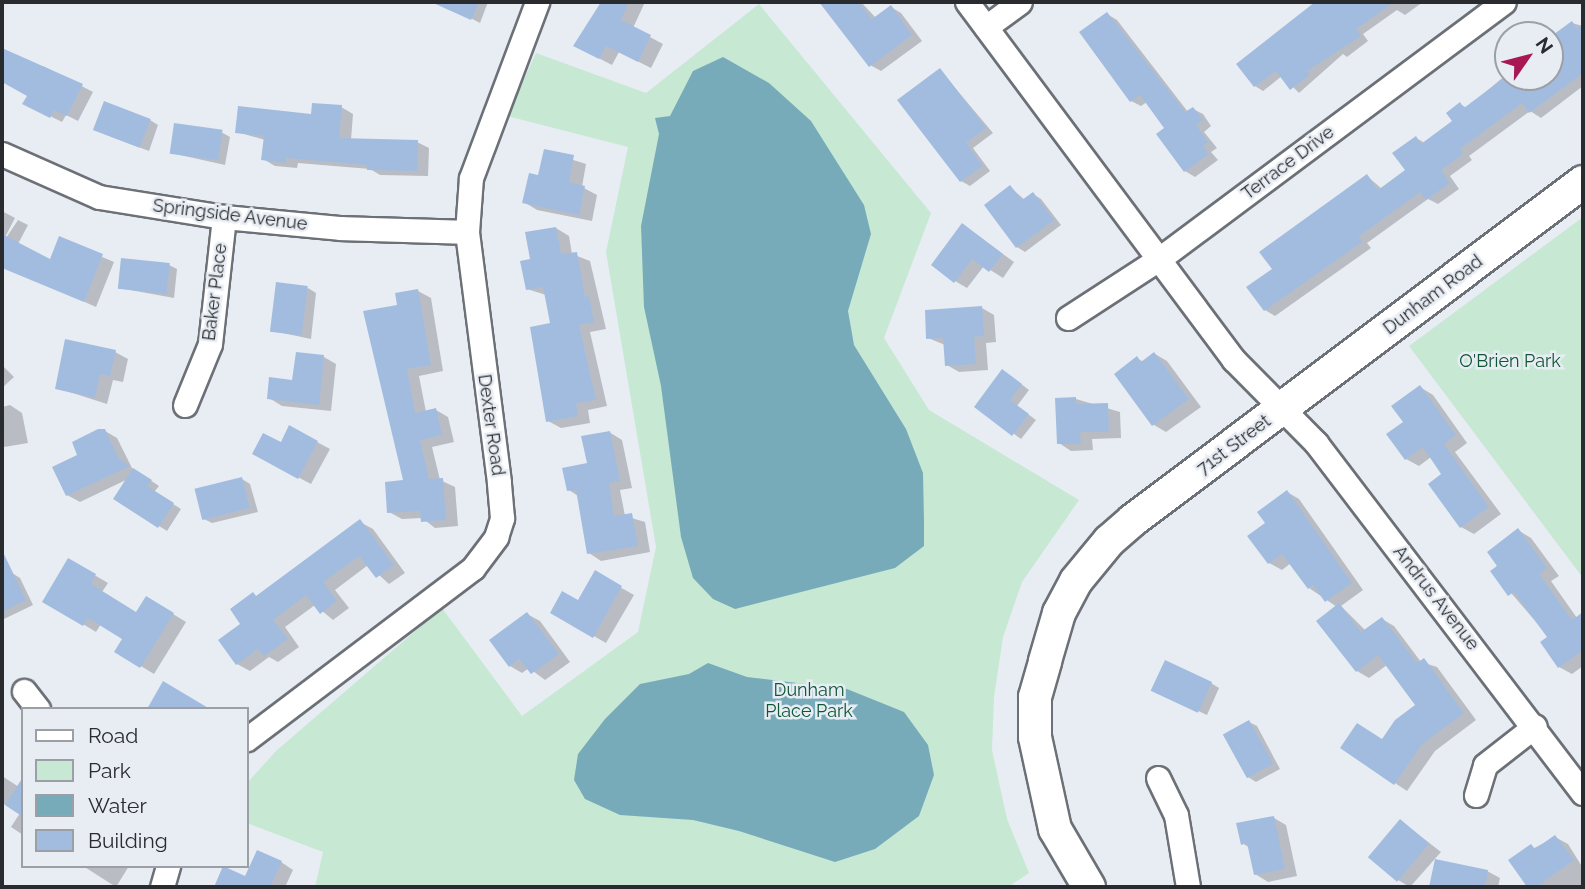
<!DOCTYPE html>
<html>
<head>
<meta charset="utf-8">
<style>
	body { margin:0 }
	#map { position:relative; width:1585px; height:889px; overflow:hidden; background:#e8edf4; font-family:Raleway,sans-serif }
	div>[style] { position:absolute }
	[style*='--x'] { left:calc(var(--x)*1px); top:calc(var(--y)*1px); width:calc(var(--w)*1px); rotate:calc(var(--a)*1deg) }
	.green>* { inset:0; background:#c7e8d3 }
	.water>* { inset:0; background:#77abb9 }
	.shadow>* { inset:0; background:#0003 }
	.building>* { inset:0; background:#a2bce0; transform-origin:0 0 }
	.roads { filter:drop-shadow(2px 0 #6c7077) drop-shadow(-2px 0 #6c7077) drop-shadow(0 2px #6c7077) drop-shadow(0 -2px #6c7077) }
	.street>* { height:23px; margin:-11.5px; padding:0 11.5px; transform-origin:11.5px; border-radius:11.5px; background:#fff }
	.secondary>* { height:32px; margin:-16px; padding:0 16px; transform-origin:16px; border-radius:16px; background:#fff }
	span { translate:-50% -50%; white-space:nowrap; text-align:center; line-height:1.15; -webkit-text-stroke:5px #e8edf4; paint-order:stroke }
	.street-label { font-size:18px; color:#292b2e }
	.park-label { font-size:18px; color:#0e5735 }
	.frame { position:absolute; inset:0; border:4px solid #292b2e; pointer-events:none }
	.legend { position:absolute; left:21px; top:707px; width:228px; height:161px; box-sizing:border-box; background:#e8edf4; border:2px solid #9c9fa5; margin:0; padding:9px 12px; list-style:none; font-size:21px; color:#292b2e }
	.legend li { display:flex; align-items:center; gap:14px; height:35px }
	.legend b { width:35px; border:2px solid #9c9fa5 }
	.north { position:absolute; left:1494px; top:21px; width:70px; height:70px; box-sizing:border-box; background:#e8edf4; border:2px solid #9c9fa5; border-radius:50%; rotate:55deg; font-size:19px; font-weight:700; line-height:28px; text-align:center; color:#292b2e }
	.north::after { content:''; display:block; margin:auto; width:24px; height:32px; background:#a81855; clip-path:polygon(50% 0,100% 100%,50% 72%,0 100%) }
</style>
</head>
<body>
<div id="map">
	<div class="green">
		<i style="clip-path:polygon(759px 4px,931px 213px,884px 338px,929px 410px,1079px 500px,1022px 582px,1003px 637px,994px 697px,992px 750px,1007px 819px,1029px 873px,1008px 887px,315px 887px,323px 852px,247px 823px,247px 783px,276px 751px,442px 608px,522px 716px,638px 632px,656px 547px,606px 252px,628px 147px,507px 116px,536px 53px,646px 93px)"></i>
		<i style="clip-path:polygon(1583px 217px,1583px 578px,1409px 346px)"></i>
	</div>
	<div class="water">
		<i style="clip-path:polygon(723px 57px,769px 83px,811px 121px,864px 205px,871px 234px,848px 311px,854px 345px,906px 429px,923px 473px,924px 521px,924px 546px,895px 568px,735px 609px,713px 599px,693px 578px,681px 537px,661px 386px,644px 307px,641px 226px,659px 134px,655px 118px,670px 116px,693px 71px)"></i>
		<i style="clip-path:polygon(708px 663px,747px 677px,847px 689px,904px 712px,928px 745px,934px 775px,919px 816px,875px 849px,835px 862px,739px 831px,693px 820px,620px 815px,585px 799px,574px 780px,578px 754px,605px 719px,640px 684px,689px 674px)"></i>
	</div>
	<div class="shadow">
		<i style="clip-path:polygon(440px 2px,488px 2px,480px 23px)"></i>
		<i style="clip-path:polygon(603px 2px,645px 2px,633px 28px,663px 44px,651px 68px,619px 52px,612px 65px,575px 46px)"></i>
		<i style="clip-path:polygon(821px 2px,861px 2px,876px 18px,891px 7px,901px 13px,922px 41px,881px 71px,870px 65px)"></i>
		<i style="clip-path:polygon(1341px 2px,1423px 2px,1405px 15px,1397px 10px,1363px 34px,1368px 41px,1347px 57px,1343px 54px,1299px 93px,1282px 76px,1263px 91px,1255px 86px)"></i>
		<i style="clip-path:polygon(1107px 14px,1117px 20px,1188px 112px,1193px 109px,1203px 114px,1211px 126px,1204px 132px,1217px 148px,1211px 152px,1218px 160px,1195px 177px,1185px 171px,1166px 128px,1147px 102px,1141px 106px,1131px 101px)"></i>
		<i style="clip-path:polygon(1572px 23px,1583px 26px,1583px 86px,1541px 118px,1530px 111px,1469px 156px,1472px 160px,1450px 176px,1459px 189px,1438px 204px,1428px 199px,1367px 243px,1371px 248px,1275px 316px,1265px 310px,1274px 269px,1367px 176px,1382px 189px,1407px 170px,1416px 138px,1425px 143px,1454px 122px,1460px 104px,1467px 108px,1508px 73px,1508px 77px,1550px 77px,1550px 64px,1563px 55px,1551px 38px)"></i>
		<i style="clip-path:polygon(2px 48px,41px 71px,43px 66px,93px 92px,78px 121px,66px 115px,62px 122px,36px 109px,29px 95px,2px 81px)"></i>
		<i style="clip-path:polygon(940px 70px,993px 133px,973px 148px,990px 171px,970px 186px,961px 181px)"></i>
		<i style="clip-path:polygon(341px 107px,353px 114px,351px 140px,417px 142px,429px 148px,428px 176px,380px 175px,370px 169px,298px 163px,297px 168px,275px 166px,263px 159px,265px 140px,237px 132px)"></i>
		<i style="clip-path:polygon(150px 120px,158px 125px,149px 151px,104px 134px)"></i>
		<i style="clip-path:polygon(221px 132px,230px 137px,225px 165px,171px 153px)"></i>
		<i style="clip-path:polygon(545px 151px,586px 164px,582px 187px,597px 195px,592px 221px,537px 210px,524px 202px,540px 177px)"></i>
		<i style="clip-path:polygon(1010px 187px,1025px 200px,1033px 194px,1041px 199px,1061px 225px,1025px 252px,1017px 247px)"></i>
		<i style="clip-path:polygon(2px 211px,15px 218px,2px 243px)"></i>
		<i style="clip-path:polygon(18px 220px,28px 225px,18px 244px,51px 262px,60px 239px,114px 262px,96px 307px,2px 265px,2px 244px)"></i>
		<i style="clip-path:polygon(963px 225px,1014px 262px,1003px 278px,984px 266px,967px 288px,955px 281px)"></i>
		<i style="clip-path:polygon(556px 228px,569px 236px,572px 254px,590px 261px,606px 329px,590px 332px,607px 406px,588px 410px,590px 423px,561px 428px,548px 421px,552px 325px,546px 295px,527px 289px,532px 260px)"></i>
		<i style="clip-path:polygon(169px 265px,177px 269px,174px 298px,119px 288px)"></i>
		<i style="clip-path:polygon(308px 288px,316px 293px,311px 339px,273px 331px)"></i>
		<i style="clip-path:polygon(418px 291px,431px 298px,443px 371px,419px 376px,426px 412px,436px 410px,448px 417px,454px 442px,432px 447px,440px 480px,455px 487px,458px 526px,435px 528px,422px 518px,402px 519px,389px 512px,405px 482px,399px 307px)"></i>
		<i style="clip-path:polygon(982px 308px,994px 315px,996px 342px,986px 343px,988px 370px,959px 372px,947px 365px,945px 345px,928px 338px)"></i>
		<i style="clip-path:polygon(115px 352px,128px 359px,123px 382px,113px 380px,107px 404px,57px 388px)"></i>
		<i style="clip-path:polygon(1155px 354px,1167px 361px,1201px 407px,1166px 432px,1154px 425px,1116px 374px,1138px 359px,1144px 362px)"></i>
		<i style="clip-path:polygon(324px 357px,336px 364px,331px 411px,282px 406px,269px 398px)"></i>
		<i style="clip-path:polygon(2px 365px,14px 377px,2px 388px)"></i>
		<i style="clip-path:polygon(1011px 376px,1029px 390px,1017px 406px,1036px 420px,1021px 439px,976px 407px)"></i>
		<i style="clip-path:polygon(1420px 387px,1433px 395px,1467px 443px,1455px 452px,1501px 514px,1474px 534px,1461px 527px,1444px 474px,1431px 457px,1419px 466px,1406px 459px,1406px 423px)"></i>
		<i style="clip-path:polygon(1076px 399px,1120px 412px,1121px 438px,1092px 439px,1093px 450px,1071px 451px,1059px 443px)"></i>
		<i style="clip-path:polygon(10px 405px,22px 413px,28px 443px,4px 447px,2px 454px,2px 407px)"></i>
		<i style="clip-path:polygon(105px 431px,117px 438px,132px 468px,159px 486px,154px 492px,181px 509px,167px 531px,159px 526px,128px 479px,80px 502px,67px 495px,80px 455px)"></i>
		<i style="clip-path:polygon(609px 432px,622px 440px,632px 488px,620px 490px,625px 516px,645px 522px,650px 552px,601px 561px,589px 553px,578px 496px,569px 490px)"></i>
		<i style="clip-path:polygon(317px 442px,330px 449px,311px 484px,267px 461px,281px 444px)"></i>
		<i style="clip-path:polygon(242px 479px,250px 484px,258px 512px,212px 523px,204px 519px)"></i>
		<i style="clip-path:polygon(1287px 492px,1299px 499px,1363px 590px,1341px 606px,1366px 631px,1382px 619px,1394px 626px,1421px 662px,1437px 667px,1476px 720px,1435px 751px,1407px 791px,1342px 748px,1383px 741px,1417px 706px,1387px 665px,1369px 678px,1357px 671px,1337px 607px,1309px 588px,1291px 563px,1282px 570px,1269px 563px,1267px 523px)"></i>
		<i style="clip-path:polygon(360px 522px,373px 529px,405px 573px,389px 584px,368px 565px,335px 590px,349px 608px,333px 620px,315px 605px,285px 627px,299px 647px,278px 662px,269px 657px,250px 671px,237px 664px,254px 595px,258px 597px)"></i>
		<i style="clip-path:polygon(1518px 530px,1531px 538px,1559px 576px,1551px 581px,1577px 618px,1583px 614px,1583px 666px,1572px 674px,1559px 667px,1549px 637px,1493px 572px)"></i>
		<i style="clip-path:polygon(69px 560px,108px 583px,102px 592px,137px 614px,147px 598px,186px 622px,154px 674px,116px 651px,124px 638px,101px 624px,96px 632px,45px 601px)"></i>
		<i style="clip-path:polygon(12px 573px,20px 578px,33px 605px,2px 620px,2px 578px)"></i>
		<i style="clip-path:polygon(595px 573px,634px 595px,606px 643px,552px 612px,579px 602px)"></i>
		<i style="clip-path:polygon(527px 614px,540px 621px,570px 662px,545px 680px,529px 668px,522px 673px,510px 666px)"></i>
		<i style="clip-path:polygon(1211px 683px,1219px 688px,1207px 715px,1161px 694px)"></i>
		<i style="clip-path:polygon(1249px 722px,1257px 726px,1280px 769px,1256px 782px,1248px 777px)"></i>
		<i style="clip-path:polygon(2px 776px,19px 787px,23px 780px,23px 835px,11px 827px,20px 813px,2px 803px)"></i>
		<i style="clip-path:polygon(1274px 818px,1286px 825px,1297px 876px,1268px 882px,1255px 874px,1250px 848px,1242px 843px)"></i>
		<i style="clip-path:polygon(1401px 821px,1441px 852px,1410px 887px,1398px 880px)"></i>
		<i style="clip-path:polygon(1555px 837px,1568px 844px,1583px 868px,1583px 887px,1530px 887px,1510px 861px)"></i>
		<i style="clip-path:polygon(1437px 861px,1487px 871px,1500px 878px,1498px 887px,1431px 887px)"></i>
		<i style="clip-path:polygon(281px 862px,293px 870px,285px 887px,216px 887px)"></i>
		<i style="clip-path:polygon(83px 866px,129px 866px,116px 887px)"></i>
	</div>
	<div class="building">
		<i style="clip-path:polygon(431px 2px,479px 2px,471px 20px)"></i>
		<i style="clip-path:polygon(601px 2px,629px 2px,621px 20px,651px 35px,638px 62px,606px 46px,599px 59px,573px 46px)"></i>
		<i style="clip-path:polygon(819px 2px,858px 2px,872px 19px,891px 5px,912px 35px,869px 67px)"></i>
		<i style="clip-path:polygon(1315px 2px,1394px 2px,1356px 29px,1361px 36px,1307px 71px,1310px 75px,1290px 90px,1276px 71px,1254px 87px,1236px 64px)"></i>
		<i style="clip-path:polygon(1107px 12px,1185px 112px,1193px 107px,1203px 120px,1196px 125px,1208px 142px,1203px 146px,1209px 154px,1184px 172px,1156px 134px,1164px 128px,1140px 95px,1130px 102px,1079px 32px)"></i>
		<i style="clip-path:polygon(1572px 21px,1577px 29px,1583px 24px,1583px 73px,1529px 113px,1522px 103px,1460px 149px,1463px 154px,1441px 170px,1450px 183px,1426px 200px,1420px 192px,1358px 237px,1362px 242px,1264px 311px,1246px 287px,1272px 269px,1259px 252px,1367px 174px,1378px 190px,1405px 170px,1392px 153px,1416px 136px,1421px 144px,1452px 121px,1446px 113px,1460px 102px,1464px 108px,1505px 77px,1550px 77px,1550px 62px,1560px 55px,1550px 37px)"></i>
		<i style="clip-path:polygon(2px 48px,83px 84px,67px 116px,54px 110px,50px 118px,22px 104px,27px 96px,2px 82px)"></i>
		<i style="clip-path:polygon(940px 68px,986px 128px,966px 143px,983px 166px,960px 182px,897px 100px)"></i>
		<i style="left:104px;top:101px;width:50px;height:31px;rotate:21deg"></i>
		<i style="clip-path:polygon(312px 103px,342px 105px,339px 138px,418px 140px,417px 171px,367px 170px,367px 165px,286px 158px,286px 163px,261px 160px,264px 136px,235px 133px,238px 106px,311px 114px)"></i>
		<i style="left:174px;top:123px;width:49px;height:31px;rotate:8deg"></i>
		<i style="clip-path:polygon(544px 149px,574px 155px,569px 182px,585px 186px,579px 215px,522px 203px,529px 173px,538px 175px)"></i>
		<i style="clip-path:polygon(1010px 185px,1022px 200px,1033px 192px,1054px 220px,1016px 248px,984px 205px)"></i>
		<i style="clip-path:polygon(962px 223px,1003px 254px,989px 272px,972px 259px,954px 283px,931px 265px)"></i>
		<i style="clip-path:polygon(556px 227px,561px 254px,577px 252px,585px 297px,589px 296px,594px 322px,579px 325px,596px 400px,576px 403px,578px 416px,546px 422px,530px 327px,550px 323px,543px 287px,526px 290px,520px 261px,530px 259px,525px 232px)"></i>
		<i style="clip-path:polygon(2px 234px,50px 259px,59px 236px,103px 254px,84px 302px,2px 268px)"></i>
		<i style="left:121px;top:258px;width:49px;height:31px;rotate:6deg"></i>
		<i style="left:276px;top:282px;width:32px;height:50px;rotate:7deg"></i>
		<i style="clip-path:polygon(418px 289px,431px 365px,407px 369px,415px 413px,436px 408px,442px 435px,420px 440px,429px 479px,443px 478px,446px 520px,421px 522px,420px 511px,387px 513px,385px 482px,403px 480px,363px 311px,397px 305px,395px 293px)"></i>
		<i style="clip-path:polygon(982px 306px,984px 336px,974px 337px,976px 364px,945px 366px,943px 338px,926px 339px,925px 310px)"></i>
		<i style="clip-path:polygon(65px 339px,116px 350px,110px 376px,100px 374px,95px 398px,55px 389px)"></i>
		<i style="clip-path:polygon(296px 352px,324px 355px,319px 405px,267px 399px,269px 377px,292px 380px)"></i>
		<i style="clip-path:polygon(1154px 352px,1189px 399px,1152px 426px,1114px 374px,1137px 356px,1141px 362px)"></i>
		<i style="clip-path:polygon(1002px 369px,1022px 384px,1010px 400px,1029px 414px,1012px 436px,974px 407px)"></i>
		<i style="clip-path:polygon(1420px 385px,1456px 435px,1444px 444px,1489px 507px,1460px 528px,1428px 484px,1441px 474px,1423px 447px,1405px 460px,1386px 434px,1403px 422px,1391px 406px)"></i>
		<i style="clip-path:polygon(1076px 397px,1076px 404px,1108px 403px,1109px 432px,1080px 432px,1081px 444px,1057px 444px,1055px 398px)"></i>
		<i style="clip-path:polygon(289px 425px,318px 441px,298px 479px,252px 454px,263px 433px,281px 442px)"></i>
		<i style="clip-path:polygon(98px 429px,105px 429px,119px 459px,130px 466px,66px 496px,52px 467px,77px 455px,72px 442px)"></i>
		<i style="clip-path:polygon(610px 431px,620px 481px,609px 483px,614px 516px,632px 513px,638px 546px,587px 554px,576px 490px,567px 491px,562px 468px,587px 463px,581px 436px)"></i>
		<i style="clip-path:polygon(133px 468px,152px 480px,147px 486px,174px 503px,158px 528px,113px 499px)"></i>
		<i style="left:242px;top:477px;width:32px;height:49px;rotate:76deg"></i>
		<i style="clip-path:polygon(1287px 490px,1352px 583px,1325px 602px,1313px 585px,1308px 589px,1282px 554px,1268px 564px,1247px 536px,1265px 523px,1257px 512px)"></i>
		<i style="clip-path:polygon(360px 519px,394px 565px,376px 578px,359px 556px,323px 582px,337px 601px,320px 614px,306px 595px,273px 620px,288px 639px,264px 656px,258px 649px,236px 665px,218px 640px,240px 624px,230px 609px,253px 592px,256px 596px)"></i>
		<i style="clip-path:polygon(1518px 528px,1547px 568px,1539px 574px,1572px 620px,1583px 612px,1583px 650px,1558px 668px,1540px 642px,1547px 637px,1514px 592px,1508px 596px,1490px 571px,1497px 566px,1487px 552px)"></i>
		<i style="clip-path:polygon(2px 550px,26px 600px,2px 612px)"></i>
		<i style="clip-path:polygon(68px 558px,96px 574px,91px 584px,136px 612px,146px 596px,174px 613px,140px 668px,114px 652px,122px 639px,88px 618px,83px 626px,42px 602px)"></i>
		<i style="clip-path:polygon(595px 570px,622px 586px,593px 638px,550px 613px,562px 591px,578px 600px)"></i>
		<i style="clip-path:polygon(1339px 603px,1361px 632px,1382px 617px,1417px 663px,1424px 658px,1464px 713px,1422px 744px,1394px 785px,1340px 748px,1357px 723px,1382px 739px,1395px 720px,1415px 705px,1378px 655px,1356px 672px,1316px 621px)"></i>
		<i style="clip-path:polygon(527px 612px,559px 654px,531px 674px,519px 659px,509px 667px,489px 640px)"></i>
		<i style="left:1165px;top:660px;width:52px;height:34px;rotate:25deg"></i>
		<i style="clip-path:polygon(163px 681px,210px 709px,147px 709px)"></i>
		<i style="left:1249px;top:720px;width:50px;height:30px;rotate:61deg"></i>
		<i style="clip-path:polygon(23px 777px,23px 817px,5px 805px)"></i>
		<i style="clip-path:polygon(1274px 816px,1285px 869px,1254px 875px,1247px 843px,1241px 845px,1236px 823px)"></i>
		<i style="left:1400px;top:819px;width:38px;height:50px;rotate:40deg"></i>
		<i style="clip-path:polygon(1555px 835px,1574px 860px,1536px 887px,1527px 887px,1508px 860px,1531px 844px,1535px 849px)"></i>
		<i style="clip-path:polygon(257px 850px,282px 861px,270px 887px,214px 887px,223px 866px,245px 876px)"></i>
		<i style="clip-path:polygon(1435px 859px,1488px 870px,1485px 887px,1429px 887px)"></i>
	</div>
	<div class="roads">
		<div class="street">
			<i style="--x:967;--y:2;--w:447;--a:53.3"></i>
			<i style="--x:1234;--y:360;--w:117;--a:45.3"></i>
			<i style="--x:1316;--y:443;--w:440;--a:52.7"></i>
			<i style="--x:986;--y:27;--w:42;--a:-36.3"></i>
			<i style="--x:2;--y:154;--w:106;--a:23.9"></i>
			<i style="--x:99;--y:197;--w:127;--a:9.1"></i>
			<i style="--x:224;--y:217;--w:118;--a:5.4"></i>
			<i style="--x:341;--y:228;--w:126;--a:1.8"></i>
			<i style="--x:1068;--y:318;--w:108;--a:-33"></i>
			<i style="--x:1159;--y:259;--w:430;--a:-36.7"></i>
			<i style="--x:185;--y:405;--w:66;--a:-67.7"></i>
			<i style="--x:210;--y:344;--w:128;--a:-83.7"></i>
			<i style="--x:24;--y:691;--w:23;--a:52"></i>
			<i style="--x:247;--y:739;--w:283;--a:-37.1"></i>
			<i style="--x:473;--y:568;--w:39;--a:-53"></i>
			<i style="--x:496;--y:537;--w:20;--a:-72"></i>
			<i style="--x:502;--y:518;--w:36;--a:-95"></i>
			<i style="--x:499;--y:482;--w:252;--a:-97.3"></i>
			<i style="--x:467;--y:232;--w:54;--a:-85.8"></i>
			<i style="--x:471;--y:178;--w:188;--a:-69.4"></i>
			<i style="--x:1158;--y:778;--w:41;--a:64.1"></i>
			<i style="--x:1176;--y:815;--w:73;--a:80.5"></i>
			<i style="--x:1476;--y:795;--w:31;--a:-73"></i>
			<i style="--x:1485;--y:765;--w:63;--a:-38"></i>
			<i style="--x:162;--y:887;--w:22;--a:-74"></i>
		</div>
		<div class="secondary">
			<i style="--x:1089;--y:887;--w:67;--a:-120.4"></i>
			<i style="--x:1055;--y:829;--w:94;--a:-102.3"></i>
			<i style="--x:1035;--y:737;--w:40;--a:-90"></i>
			<i style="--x:1035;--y:697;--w:37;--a:-74"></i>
			<i style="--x:1045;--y:661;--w:50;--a:-73.7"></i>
			<i style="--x:1059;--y:613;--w:36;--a:-62"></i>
			<i style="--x:1076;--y:581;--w:52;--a:-50.5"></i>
			<i style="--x:1109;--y:541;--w:32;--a:-41"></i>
			<i style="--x:1133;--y:520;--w:563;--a:-36.91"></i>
		</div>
	</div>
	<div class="street-label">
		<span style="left:1288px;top:163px;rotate:-37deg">Terrace Drive</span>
		<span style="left:230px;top:215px;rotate:7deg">Springside Avenue</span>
		<span style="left:215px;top:292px;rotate:-83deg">Baker Place</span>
		<span style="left:1433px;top:295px;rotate:-37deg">Dunham Road</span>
		<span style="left:491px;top:425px;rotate:82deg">Dexter Road</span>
		<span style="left:1234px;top:445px;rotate:-37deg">71st Street</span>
		<span style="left:1436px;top:598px;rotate:52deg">Andrus Avenue</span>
	</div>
	<div class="park-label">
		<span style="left:1510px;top:361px">O'Brien Park</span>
		<span style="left:809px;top:701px">Dunham<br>Place Park</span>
	</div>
	<div class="frame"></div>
	<ul class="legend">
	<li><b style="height:9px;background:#fff"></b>Road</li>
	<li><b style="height:19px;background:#c7e8d3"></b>Park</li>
	<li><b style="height:19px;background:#77abb9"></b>Water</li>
	<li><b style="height:19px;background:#a2bce0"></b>Building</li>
	</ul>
	<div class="north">N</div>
</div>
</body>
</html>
